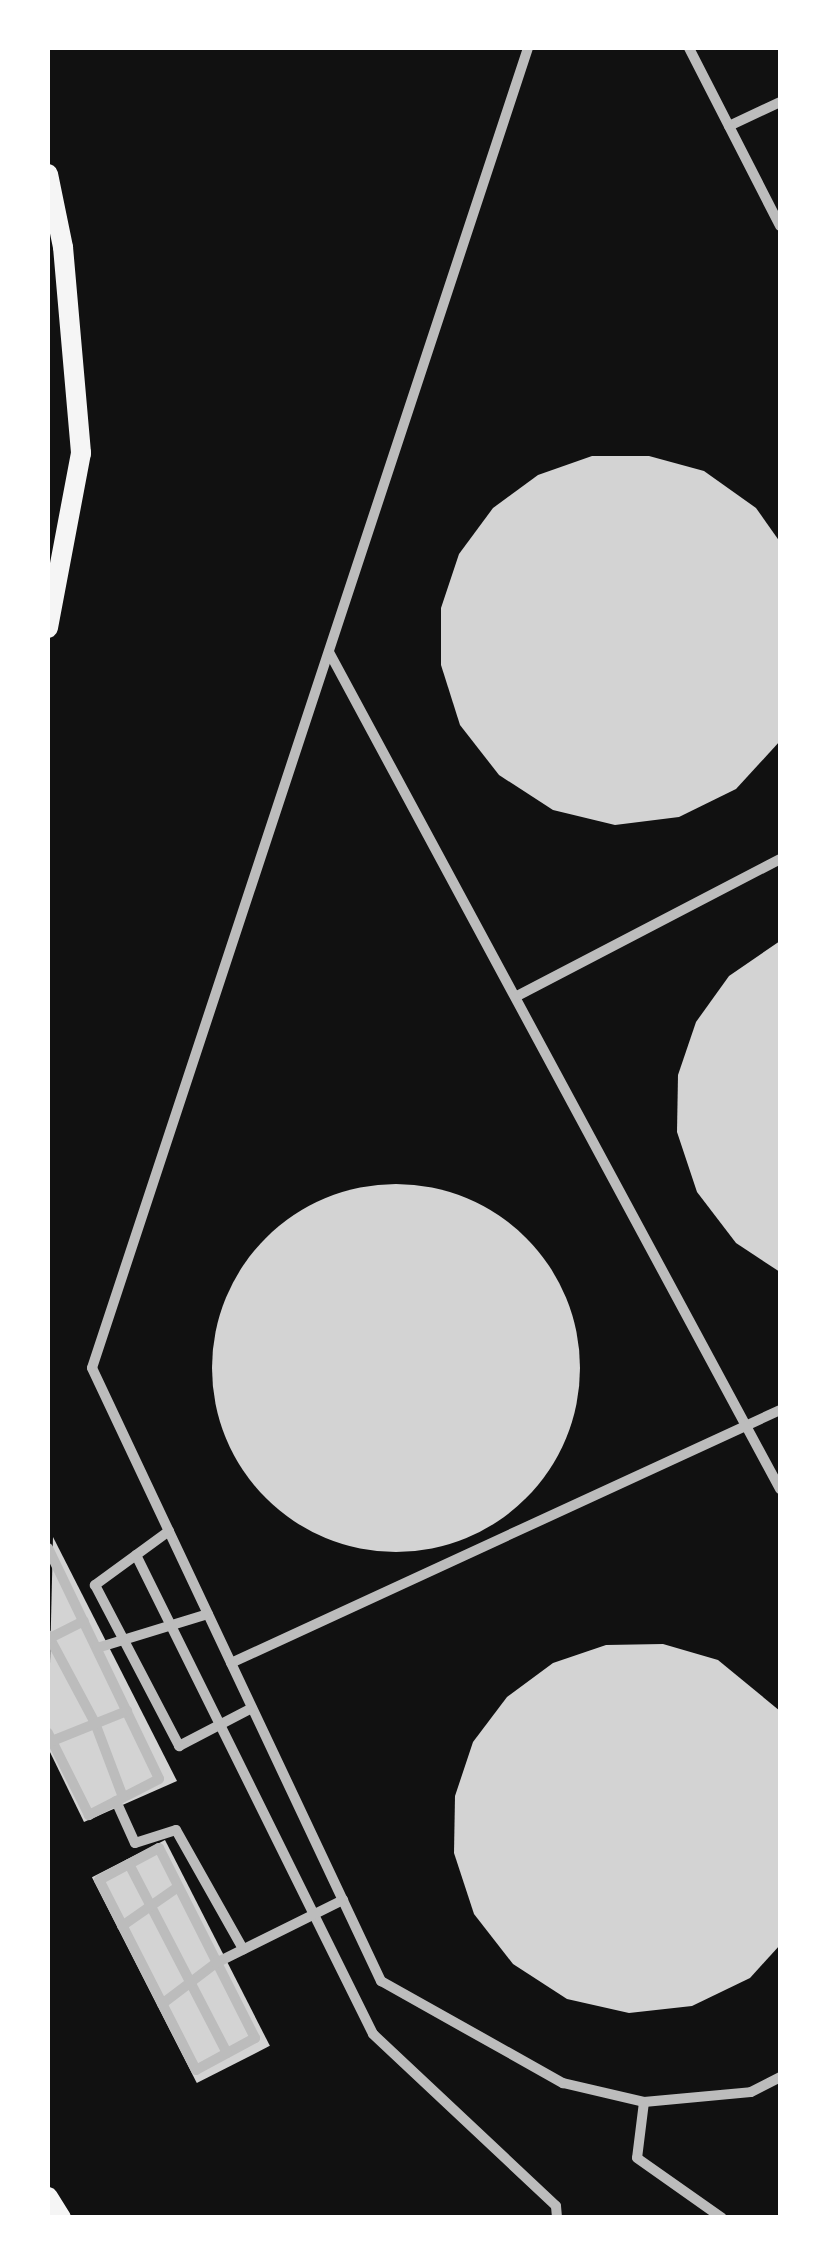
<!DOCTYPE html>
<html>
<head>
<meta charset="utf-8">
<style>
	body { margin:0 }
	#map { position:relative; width:828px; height:2265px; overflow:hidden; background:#111; font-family:Figtree,sans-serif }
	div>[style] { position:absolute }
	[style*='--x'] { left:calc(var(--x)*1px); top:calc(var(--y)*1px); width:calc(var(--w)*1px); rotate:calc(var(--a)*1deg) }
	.building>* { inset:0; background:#d3d3d3; transform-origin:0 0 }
	.round { border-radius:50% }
	.minor>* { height:10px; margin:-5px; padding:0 5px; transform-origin:5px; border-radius:5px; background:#bcbcbc }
	.secondary>* { height:20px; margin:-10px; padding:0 10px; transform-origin:10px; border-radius:10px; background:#f5f5f5 }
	span { translate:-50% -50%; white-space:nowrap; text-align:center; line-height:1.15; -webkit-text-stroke:9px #fff; paint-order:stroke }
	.frame { position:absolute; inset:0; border:50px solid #fff; pointer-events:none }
</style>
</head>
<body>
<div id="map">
	<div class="building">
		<i style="clip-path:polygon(592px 456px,649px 456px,704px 471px,756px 508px,780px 542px,780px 741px,736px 789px,679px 817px,615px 825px,553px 810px,499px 775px,460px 725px,441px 665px,441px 608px,459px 554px,493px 508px,538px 475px)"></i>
		<i style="clip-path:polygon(780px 941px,780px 1272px,736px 1243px,697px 1192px,677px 1132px,678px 1075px,696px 1022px,729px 976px)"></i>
		<i class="round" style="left:212px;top:1184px;width:368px;height:368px"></i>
		<i style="clip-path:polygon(53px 1537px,177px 1781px,84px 1822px,48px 1748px)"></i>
		<i style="clip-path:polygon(663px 1644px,718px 1660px,780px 1711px,780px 1945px,750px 1978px,692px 2006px,629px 2013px,567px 1999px,513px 1964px,474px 1914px,454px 1853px,455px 1796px,473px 1742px,507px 1697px,553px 1663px,606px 1645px)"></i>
		<i style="left:165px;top:1840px;width:231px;height:82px;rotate:63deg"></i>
	</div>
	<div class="minor">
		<i style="--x:528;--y:48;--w:1390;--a:108.28"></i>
		<i style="--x:92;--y:1368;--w:678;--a:64.76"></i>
		<i style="--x:381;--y:1981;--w:209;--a:29.3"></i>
		<i style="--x:563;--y:2083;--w:83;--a:13.2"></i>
		<i style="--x:644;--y:2102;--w:107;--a:-5.3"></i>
		<i style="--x:751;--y:2092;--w:33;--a:-27"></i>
		<i style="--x:689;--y:48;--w:200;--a:62.9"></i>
		<i style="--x:729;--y:126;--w:56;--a:-25.2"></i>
		<i style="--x:329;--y:652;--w:951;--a:61.68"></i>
		<i style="--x:519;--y:995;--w:294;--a:-27.5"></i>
		<i style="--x:169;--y:1531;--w:92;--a:143.9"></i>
		<i style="--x:95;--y:1585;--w:182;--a:62.4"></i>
		<i style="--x:179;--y:1746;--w:82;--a:-27.5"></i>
		<i style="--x:48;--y:1548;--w:256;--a:64.3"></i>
		<i style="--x:159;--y:1779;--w:79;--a:152.8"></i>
		<i style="--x:89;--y:1815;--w:92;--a:-116.6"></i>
		<i style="--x:136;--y:1555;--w:534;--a:63.67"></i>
		<i style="--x:373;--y:2034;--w:251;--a:43.2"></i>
		<i style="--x:556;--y:2206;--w:12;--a:85"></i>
		<i style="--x:48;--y:1635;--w:100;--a:61.9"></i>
		<i style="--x:95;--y:1723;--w:79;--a:69.3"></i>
		<i style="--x:48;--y:1639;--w:40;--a:-26.6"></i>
		<i style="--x:97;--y:1648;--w:116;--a:-17"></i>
		<i style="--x:231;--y:1663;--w:604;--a:-24.74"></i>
		<i style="--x:52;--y:1741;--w:81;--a:-21.8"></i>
		<i style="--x:116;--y:1801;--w:46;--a:65.7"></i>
		<i style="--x:135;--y:1843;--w:43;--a:-17.6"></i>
		<i style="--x:176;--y:1830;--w:137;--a:60.6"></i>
		<i style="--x:159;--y:1848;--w:213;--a:63.2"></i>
		<i style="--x:255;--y:2038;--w:67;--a:151.5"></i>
		<i style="--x:196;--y:2070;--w:213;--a:-117"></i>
		<i style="--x:99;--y:1880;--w:68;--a:-28.1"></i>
		<i style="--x:129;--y:1864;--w:213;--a:62.6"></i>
		<i style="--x:122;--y:1926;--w:68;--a:-34.9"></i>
		<i style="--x:162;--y:2004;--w:68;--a:-37.2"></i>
		<i style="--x:216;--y:1963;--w:142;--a:-26.4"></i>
		<i style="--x:644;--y:2102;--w:56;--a:97.1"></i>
		<i style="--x:637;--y:2158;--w:104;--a:35.2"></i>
	</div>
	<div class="secondary">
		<i style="--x:48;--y:174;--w:75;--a:78.4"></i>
		<i style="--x:63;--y:247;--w:207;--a:85"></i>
		<i style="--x:81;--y:453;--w:178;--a:100.7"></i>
		<i style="--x:48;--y:2197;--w:25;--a:58"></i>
	</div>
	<div class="frame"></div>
</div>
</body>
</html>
